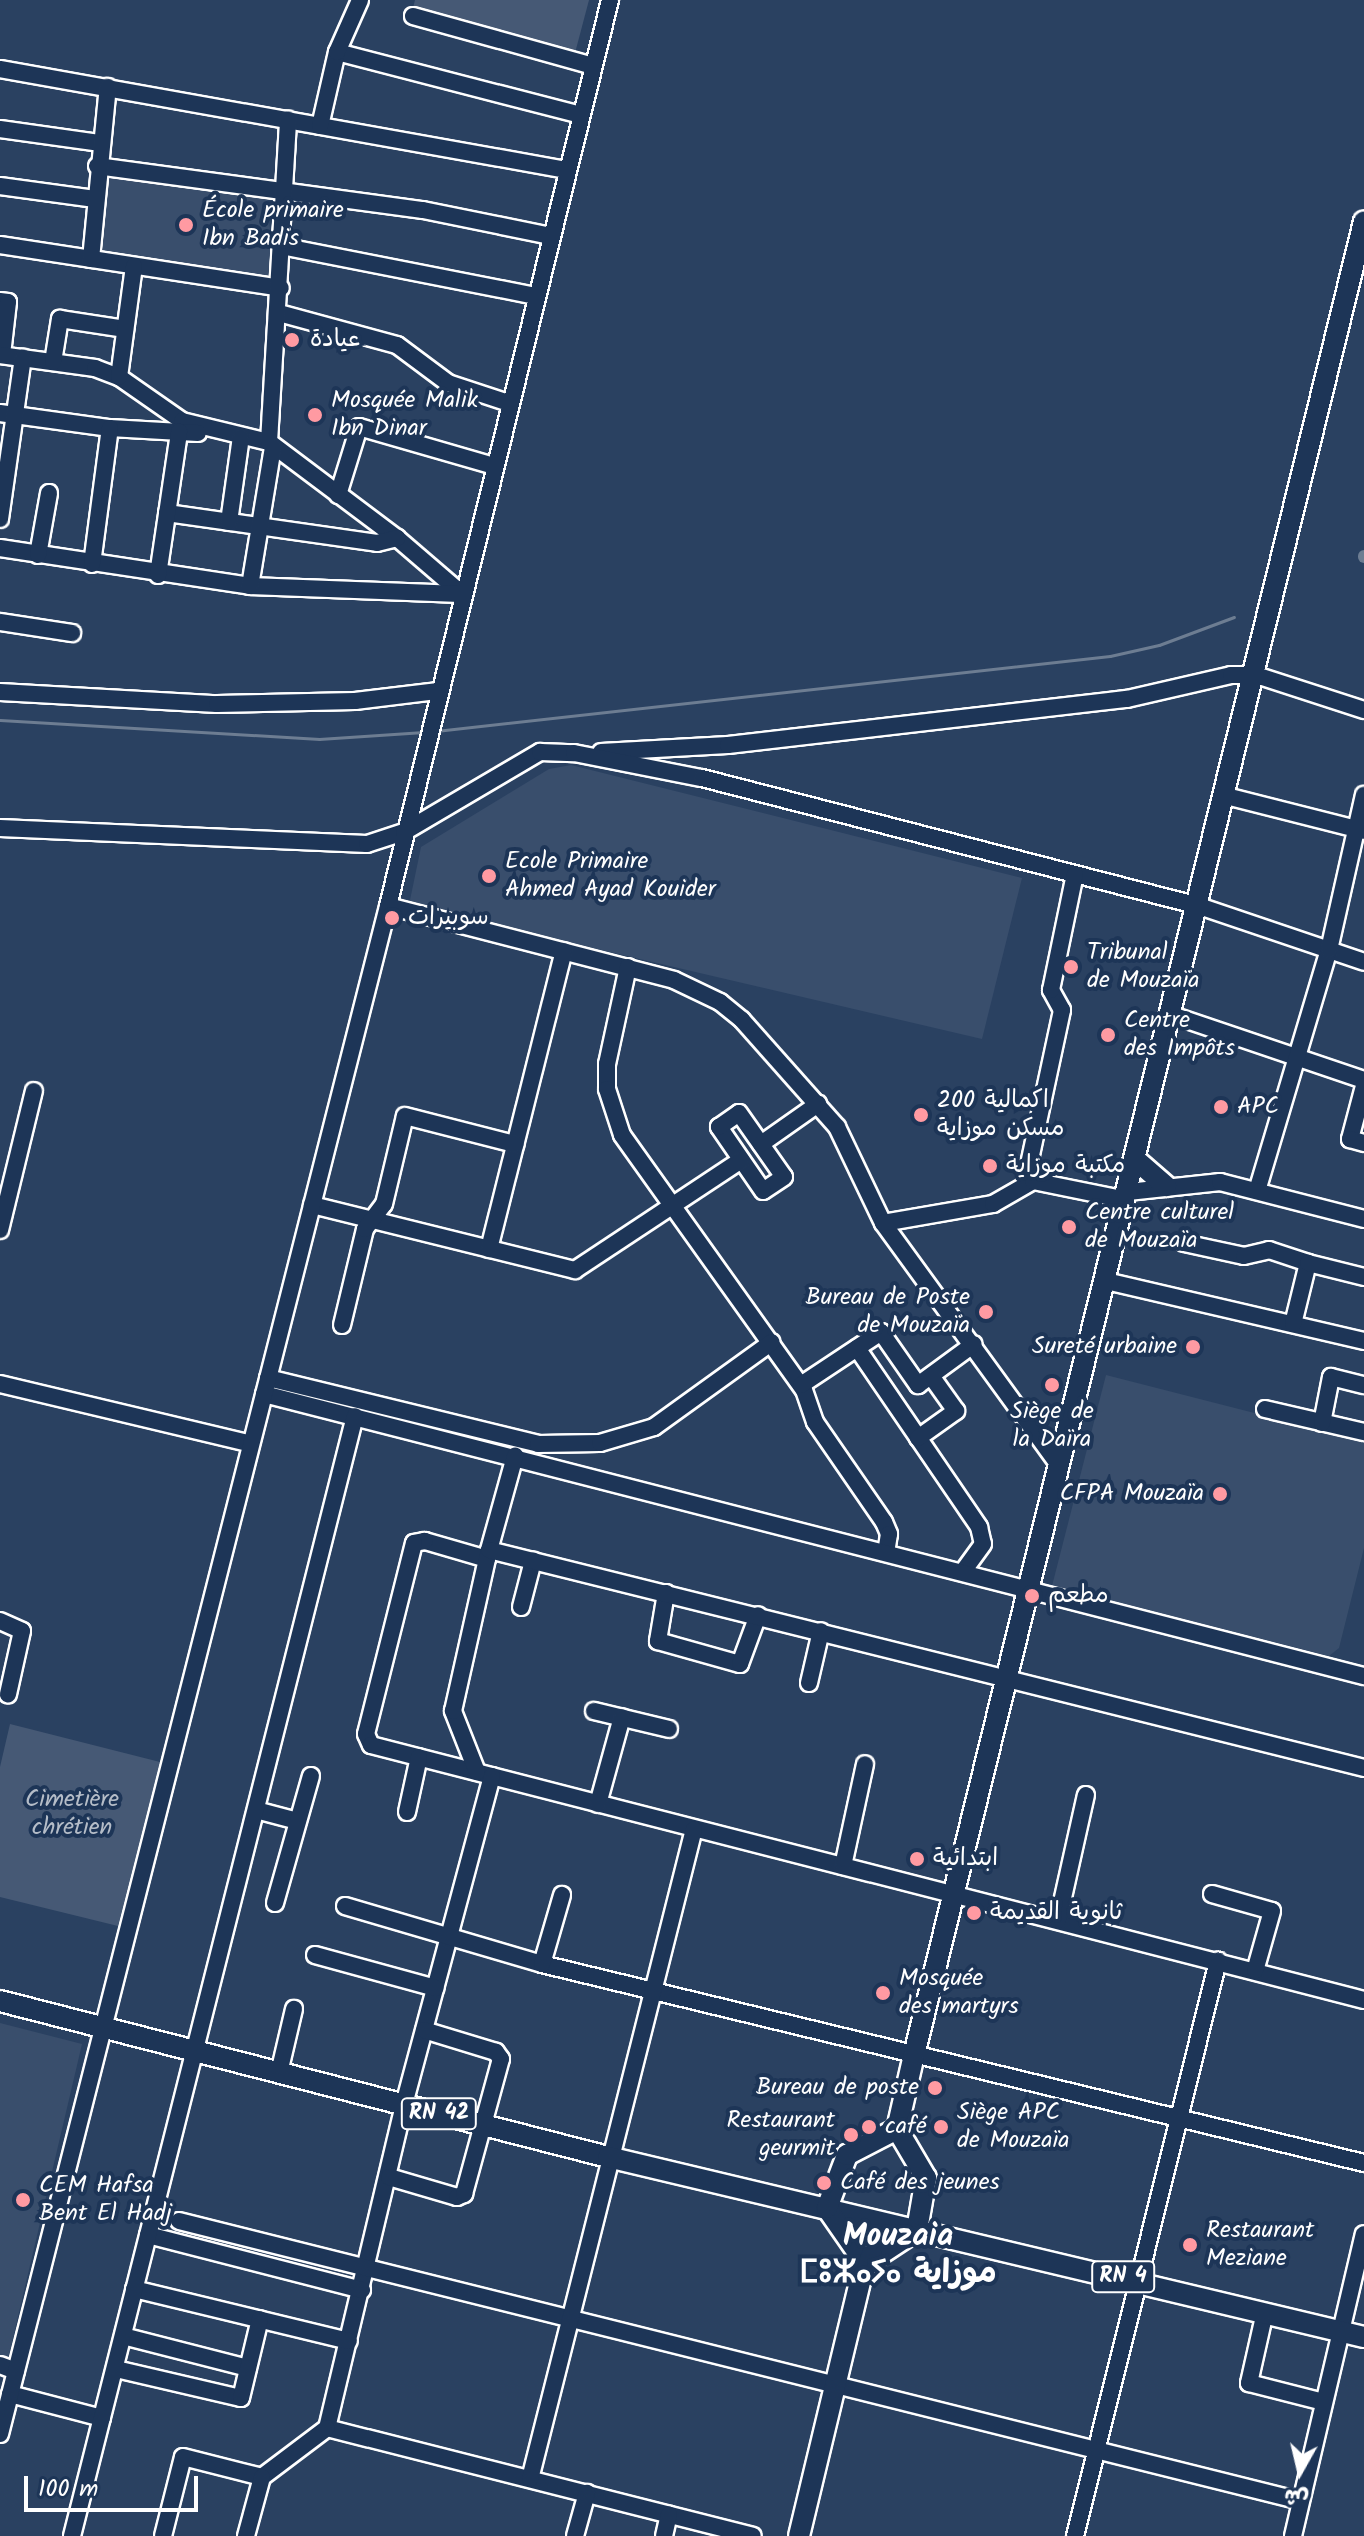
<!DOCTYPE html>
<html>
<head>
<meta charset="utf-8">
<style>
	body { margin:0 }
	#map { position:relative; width:1364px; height:2536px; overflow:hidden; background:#2a4161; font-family:Kalam,"Playpen Sans Arabic","Noto Sans Tifinagh",sans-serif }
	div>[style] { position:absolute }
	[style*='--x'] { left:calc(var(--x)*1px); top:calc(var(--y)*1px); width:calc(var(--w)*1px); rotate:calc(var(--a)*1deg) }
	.built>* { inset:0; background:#394e6c }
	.green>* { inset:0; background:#465975 }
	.stream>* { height:3px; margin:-1.5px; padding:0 1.5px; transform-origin:1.5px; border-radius:1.5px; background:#6d7d92 }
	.canal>* { height:12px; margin:-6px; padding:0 6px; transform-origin:6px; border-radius:6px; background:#6d7d92 }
	.roads { filter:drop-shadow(2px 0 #fff) drop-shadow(-2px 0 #fff) drop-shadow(0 2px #fff) drop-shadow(0 -2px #fff) }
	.minor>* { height:16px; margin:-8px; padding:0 8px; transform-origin:8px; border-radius:8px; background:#1d3557 }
	.major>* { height:20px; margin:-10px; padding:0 10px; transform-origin:10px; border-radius:10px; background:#1d3557 }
	.dots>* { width:22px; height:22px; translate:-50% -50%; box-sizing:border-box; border:4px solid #1d3557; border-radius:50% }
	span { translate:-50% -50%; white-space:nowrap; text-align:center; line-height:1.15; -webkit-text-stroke:8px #1d3557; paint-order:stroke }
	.shield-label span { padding:2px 6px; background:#1d3557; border:2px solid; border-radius:6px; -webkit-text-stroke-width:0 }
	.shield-label { font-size:22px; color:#fff; font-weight:700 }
	.poi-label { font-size:24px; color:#fff }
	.left { translate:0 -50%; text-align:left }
	.right { translate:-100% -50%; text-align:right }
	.park-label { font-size:24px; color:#b5bdc8 }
	.district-label { font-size:32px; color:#fff; font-weight:700 }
	.north { position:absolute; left:1260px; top:2432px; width:80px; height:80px; -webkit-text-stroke:6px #1d3557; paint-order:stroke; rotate:188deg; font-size:22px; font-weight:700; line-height:32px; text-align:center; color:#fff }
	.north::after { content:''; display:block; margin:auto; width:28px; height:36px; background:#fff; clip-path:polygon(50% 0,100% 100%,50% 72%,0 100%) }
	.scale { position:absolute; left:24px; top:2476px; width:174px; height:36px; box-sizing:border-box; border:4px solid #fff; border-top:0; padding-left:10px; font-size:24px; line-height:28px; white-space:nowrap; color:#fff; -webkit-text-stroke:6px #1d3557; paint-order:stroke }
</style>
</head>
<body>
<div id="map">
	<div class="built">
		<i style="clip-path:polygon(108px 173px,267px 194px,274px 277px,265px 281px,98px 255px)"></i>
		<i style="clip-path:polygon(571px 765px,1022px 878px,982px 1039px,409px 905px,421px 847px,549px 769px)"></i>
		<i style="clip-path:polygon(1106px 1375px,1364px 1441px,1364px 1548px,1339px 1648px,1329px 1656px,1052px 1586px)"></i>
		<i style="clip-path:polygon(0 2023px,82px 2044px,8px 2359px,0 2356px)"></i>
	</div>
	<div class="green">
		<i style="clip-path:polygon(415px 0,589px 0,575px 53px,413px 8px)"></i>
		<i style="clip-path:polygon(10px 1724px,160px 1762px,118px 1926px,0 1897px,0 1767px)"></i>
	</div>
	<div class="stream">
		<i style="--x:0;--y:720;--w:320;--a:3.4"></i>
		<i style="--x:319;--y:739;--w:105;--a:-3.8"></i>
		<i style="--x:436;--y:731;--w:678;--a:-6.35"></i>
		<i style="--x:1110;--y:656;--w:50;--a:-12.7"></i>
		<i style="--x:1159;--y:645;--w:80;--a:-20.5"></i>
	</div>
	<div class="canal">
		<i style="--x:1364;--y:557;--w:1;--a:-90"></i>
	</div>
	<div class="roads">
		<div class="minor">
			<i style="--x:413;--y:16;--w:187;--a:15.5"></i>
			<i style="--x:337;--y:52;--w:252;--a:14.5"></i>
			<i style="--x:0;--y:69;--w:576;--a:10.1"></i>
			<i style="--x:320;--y:126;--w:76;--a:-77.1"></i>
			<i style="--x:337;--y:52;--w:57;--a:-66.1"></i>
			<i style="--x:0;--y:129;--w:100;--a:8"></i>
			<i style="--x:97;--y:166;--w:329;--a:7.7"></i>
			<i style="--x:423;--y:210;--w:131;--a:11.5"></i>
			<i style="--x:0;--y:186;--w:96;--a:7.8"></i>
			<i style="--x:0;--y:245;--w:284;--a:8.7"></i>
			<i style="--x:281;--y:246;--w:260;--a:11.1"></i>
			<i style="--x:91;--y:259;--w:173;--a:-84.4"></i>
			<i style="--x:0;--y:301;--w:8;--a:7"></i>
			<i style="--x:8;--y:302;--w:53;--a:96.5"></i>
			<i style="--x:279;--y:313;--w:122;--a:15.2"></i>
			<i style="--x:397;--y:345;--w:64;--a:36.7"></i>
			<i style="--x:448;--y:383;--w:64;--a:18.2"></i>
			<i style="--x:0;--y:355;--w:96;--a:7.8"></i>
			<i style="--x:95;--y:368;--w:26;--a:21"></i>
			<i style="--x:119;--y:377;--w:77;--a:34.9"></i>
			<i style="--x:182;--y:421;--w:89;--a:13.6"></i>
			<i style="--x:269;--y:442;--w:160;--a:36.9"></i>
			<i style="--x:397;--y:538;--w:86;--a:40.7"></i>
			<i style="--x:53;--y:362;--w:44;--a:-80.8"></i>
			<i style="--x:60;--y:319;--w:66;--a:8.7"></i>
			<i style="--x:119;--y:377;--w:112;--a:-82.3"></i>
			<i style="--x:0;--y:413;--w:111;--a:7.8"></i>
			<i style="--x:110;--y:428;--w:88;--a:3.3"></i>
			<i style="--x:269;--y:442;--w:323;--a:-86.6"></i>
			<i style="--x:338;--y:495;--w:71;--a:-72.8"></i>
			<i style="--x:359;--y:427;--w:141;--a:16.1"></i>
			<i style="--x:167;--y:513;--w:212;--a:8.1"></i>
			<i style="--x:377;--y:543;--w:21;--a:-14"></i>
			<i style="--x:0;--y:519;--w:163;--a:-81.9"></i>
			<i style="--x:229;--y:522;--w:86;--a:-82"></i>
			<i style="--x:0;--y:548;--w:253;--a:8.6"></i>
			<i style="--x:250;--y:586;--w:210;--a:2.2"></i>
			<i style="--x:38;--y:555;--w:63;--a:-79.9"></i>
			<i style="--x:92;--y:564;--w:137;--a:-82.5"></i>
			<i style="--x:158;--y:575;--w:145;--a:-81.6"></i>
			<i style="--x:250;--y:586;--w:141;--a:-80.6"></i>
			<i style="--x:0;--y:622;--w:73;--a:8.7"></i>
			<i style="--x:0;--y:692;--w:217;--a:3.2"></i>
			<i style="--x:217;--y:704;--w:138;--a:-1.2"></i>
			<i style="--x:355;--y:701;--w:84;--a:-6.9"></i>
			<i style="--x:601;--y:752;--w:127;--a:-3.2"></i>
			<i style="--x:728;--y:745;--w:402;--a:-6.6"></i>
			<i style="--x:1127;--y:699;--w:107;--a:-13"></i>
			<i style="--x:1231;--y:675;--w:25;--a:0"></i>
			<i style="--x:1256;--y:675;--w:114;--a:18"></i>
			<i style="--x:1226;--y:796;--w:142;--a:14.2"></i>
			<i style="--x:0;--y:828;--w:367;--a:2.5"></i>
			<i style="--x:367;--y:844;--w:39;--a:-18"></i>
			<i style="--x:404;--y:832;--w:158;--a:-30.5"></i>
			<i style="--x:540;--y:752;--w:34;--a:2"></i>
			<i style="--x:574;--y:753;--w:130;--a:11.1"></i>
			<i style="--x:702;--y:778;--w:513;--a:14.44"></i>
			<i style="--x:1199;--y:906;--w:174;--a:18.7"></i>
			<i style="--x:388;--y:906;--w:295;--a:14.5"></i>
			<i style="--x:674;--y:980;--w:51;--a:25.6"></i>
			<i style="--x:720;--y:1002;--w:28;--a:39"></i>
			<i style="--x:742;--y:1020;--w:143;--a:48.4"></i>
			<i style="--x:837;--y:1127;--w:106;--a:64.4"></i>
			<i style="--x:883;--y:1223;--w:301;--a:54"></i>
			<i style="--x:628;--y:967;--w:99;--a:102.2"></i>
			<i style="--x:607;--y:1064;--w:25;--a:90"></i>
			<i style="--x:607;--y:1089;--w:48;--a:71.9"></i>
			<i style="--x:622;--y:1135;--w:313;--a:54.5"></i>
			<i style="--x:804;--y:1390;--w:34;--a:71"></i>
			<i style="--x:815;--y:1422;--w:121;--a:55.4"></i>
			<i style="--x:884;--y:1522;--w:13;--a:67"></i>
			<i style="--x:889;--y:1534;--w:18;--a:99"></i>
			<i style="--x:1172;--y:1015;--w:203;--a:18.7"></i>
			<i style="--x:1364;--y:1086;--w:55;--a:104.8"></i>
			<i style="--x:1350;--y:1139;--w:15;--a:16"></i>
			<i style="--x:739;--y:1113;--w:78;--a:54.9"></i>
			<i style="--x:784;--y:1177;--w:25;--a:146"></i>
			<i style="--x:763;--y:1191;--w:78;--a:-124.5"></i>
			<i style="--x:719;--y:1127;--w:24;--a:-35"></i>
			<i style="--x:761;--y:1144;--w:70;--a:-35.1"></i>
			<i style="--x:1025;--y:1183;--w:177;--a:-77.9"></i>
			<i style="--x:1062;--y:1010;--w:23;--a:-119"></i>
			<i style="--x:1051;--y:990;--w:118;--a:-78.3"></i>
			<i style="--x:1257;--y:1191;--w:252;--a:-73.4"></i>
			<i style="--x:1329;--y:950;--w:159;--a:-77.3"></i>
			<i style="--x:1128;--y:1192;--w:93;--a:-6.2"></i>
			<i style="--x:1220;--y:1182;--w:149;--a:14.4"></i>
			<i style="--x:312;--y:1205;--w:271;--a:13.9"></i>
			<i style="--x:575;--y:1270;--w:199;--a:-33.5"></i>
			<i style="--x:883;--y:1223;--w:112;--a:-9.8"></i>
			<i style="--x:993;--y:1204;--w:46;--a:-29.9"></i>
			<i style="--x:1033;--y:1181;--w:95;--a:11.5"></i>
			<i style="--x:0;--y:1230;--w:143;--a:-76.3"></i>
			<i style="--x:1184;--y:1243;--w:61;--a:12.2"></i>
			<i style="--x:1244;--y:1256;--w:26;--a:-13"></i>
			<i style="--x:1269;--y:1250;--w:41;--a:18.4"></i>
			<i style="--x:489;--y:1249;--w:307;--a:-75.9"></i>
			<i style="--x:1106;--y:1281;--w:265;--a:13.1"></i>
			<i style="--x:1293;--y:1324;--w:63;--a:-76.2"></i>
			<i style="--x:1308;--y:1263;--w:58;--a:14"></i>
			<i style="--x:342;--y:1325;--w:99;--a:-76.5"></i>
			<i style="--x:365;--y:1229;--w:31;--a:-53"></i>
			<i style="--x:384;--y:1204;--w:90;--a:-76.6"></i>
			<i style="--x:405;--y:1116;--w:114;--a:14.3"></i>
			<i style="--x:857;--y:1348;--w:217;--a:55.7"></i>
			<i style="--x:979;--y:1527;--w:17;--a:77"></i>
			<i style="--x:983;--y:1544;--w:34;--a:126"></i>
			<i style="--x:268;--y:1378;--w:278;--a:13.7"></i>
			<i style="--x:538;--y:1444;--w:62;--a:-0.9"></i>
			<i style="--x:600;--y:1443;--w:56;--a:-16.5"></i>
			<i style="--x:654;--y:1427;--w:145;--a:-35.8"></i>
			<i style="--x:0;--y:1384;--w:258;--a:13.4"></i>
			<i style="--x:801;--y:1385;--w:96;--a:-33.5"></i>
			<i style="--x:881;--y:1332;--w:65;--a:55.1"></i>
			<i style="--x:918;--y:1385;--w:69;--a:-36.2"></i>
			<i style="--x:264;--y:1394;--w:1136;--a:14.38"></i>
			<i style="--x:1265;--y:1409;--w:102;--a:13.1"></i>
			<i style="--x:1322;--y:1423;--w:47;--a:-78.9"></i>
			<i style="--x:1331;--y:1377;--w:34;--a:14"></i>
			<i style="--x:918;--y:1438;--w:47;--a:-35.4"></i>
			<i style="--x:956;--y:1411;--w:43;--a:-125.5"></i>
			<i style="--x:489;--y:1550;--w:98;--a:-74.5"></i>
			<i style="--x:487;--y:1559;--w:65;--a:-163.8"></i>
			<i style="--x:425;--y:1541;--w:11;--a:170"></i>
			<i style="--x:414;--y:1543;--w:197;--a:104.1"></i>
			<i style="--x:366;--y:1734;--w:12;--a:66"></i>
			<i style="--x:371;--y:1745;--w:1025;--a:14.4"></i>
			<i style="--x:666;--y:1593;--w:49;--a:99.5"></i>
			<i style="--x:658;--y:1641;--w:85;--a:15.7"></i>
			<i style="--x:740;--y:1664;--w:52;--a:-69.8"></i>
			<i style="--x:521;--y:1607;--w:48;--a:-75.4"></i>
			<i style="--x:0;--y:1621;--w:24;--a:24"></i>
			<i style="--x:22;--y:1631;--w:65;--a:102.5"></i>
			<i style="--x:809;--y:1683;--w:53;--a:-77"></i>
			<i style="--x:594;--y:1711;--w:77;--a:13.5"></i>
			<i style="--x:477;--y:1772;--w:66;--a:-111.5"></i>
			<i style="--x:453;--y:1711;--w:165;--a:-77.4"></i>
			<i style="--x:489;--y:1550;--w:902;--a:13.99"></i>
			<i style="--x:492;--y:1776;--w:341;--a:105"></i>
			<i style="--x:404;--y:2105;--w:332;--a:103.4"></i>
			<i style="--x:327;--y:2428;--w:439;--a:14.2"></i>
			<i style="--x:598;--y:1804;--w:90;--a:-74.6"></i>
			<i style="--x:256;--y:1810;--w:43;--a:14.7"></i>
			<i style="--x:407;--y:1812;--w:56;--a:-77.7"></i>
			<i style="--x:843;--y:1866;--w:104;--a:-77.8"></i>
			<i style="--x:1212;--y:1894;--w:62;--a:15.8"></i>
			<i style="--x:1272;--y:1911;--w:62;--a:105.8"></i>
			<i style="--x:275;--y:1903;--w:132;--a:-74.2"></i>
			<i style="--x:345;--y:1906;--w:205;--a:16.4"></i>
			<i style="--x:542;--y:1964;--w:846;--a:13.61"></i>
			<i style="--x:1058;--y:1920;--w:128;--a:-77.4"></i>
			<i style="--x:315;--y:1955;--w:125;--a:15.3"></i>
			<i style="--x:542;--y:1964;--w:72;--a:-73.8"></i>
			<i style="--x:279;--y:2073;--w:66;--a:-76.8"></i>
			<i style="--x:389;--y:2177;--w:71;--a:16.4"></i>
			<i style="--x:457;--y:2197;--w:8;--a:-23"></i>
			<i style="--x:464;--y:2194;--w:140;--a:-74.7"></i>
			<i style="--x:501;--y:2059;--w:9;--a:-126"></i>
			<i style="--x:496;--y:2052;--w:75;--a:-163"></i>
			<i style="--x:179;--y:2221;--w:1155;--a:14.02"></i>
			<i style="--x:148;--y:2235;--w:221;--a:14.4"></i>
			<i style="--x:134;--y:2289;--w:221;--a:13.6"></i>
			<i style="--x:1265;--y:2312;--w:73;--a:102.7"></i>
			<i style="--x:1249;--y:2383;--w:77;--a:14.2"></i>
			<i style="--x:123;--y:2336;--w:129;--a:14.4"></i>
			<i style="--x:0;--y:2365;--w:17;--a:21"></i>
			<i style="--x:116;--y:2369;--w:128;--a:13.1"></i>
			<i style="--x:241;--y:2398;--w:81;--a:-76.5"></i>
			<i style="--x:10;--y:2394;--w:95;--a:14.6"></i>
			<i style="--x:0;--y:2434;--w:1576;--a:-75.75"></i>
			<i style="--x:388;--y:906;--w:933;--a:-76.23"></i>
			<i style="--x:530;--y:2479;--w:670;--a:-75.84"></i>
			<i style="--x:72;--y:2536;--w:1155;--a:-75.82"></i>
			<i style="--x:163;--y:2536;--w:81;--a:-75.8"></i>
			<i style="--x:183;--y:2457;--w:81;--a:14.2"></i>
			<i style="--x:262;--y:2477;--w:81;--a:-37"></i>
			<i style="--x:246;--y:2536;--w:61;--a:-74.8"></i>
			<i style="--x:575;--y:2536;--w:45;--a:-74.4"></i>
			<i style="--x:664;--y:2536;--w:22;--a:-77"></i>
			<i style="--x:1075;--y:2536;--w:593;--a:-76.03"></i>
			<i style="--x:1293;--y:2536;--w:310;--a:-76.8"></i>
		</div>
		<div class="major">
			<i style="--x:1136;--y:1160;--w:40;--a:41"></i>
			<i style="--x:0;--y:2001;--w:628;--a:14.39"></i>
			<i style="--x:608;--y:2157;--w:777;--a:13.39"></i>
			<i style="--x:861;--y:2257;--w:60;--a:-124.8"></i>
			<i style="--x:827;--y:2208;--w:57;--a:-69.3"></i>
			<i style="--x:847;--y:2155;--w:56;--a:-27.5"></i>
			<i style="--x:867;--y:2263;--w:60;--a:-33.4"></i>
			<i style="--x:917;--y:2230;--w:53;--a:-80.2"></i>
			<i style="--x:926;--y:2178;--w:57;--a:-120.6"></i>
			<i style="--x:897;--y:2129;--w:76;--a:-77.1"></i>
			<i style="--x:914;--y:2055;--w:1888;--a:-76.21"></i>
			<i style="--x:799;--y:2536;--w:266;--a:-76.5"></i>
			<i style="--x:861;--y:2277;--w:25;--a:-64"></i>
		</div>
	</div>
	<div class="dots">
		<i style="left:186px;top:225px;background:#ff9aa2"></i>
		<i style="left:292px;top:340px;background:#ff9aa2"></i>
		<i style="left:315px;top:415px;background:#ff9aa2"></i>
		<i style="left:489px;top:876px;background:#ff9aa2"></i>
		<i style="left:392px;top:918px;background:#ff9aa2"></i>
		<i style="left:1071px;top:967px;background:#ff9aa2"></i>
		<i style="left:1108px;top:1035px;background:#ff9aa2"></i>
		<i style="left:1221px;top:1107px;background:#ff9aa2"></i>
		<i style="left:921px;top:1115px;background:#ff9aa2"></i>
		<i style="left:990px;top:1166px;background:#ff9aa2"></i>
		<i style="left:1069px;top:1227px;background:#ff9aa2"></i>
		<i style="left:986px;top:1312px;background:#ff9aa2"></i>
		<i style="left:1193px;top:1347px;background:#ff9aa2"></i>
		<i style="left:1052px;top:1385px;background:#ff9aa2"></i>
		<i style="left:1220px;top:1494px;background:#ff9aa2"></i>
		<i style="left:1032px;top:1596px;background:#ff9aa2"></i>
		<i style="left:917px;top:1859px;background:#ff9aa2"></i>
		<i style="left:974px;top:1913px;background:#ff9aa2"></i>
		<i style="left:883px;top:1993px;background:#ff9aa2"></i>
		<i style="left:935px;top:2088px;background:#ff9aa2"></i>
		<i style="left:869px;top:2127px;background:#ff9aa2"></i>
		<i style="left:941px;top:2127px;background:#ff9aa2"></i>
		<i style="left:851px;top:2135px;background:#ff9aa2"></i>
		<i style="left:824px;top:2183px;background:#ff9aa2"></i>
		<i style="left:23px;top:2200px;background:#ff9aa2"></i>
		<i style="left:1190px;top:2245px;background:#ff9aa2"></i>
	</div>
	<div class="shield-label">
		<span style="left:439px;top:2114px">RN 42</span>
		<span style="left:1123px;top:2277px">RN 4</span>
	</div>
	<div class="poi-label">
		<span class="left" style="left:202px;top:225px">École primaire<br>Ibn Badis</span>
		<span class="left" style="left:310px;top:340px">عيادة</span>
		<span class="left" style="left:331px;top:415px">Mosquée Malik<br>Ibn Dinar</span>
		<span class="left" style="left:505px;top:876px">Ecole Primaire<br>Ahmed Ayad Kouider</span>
		<span class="left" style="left:408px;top:918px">سوبيرات</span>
		<span class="left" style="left:1087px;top:967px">Tribunal<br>de Mouzaïa</span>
		<span class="left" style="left:1124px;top:1035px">Centre<br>des Impôts</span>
		<span class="left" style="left:937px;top:1115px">اكمالية 200<br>مسكن موزاية</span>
		<span class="left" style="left:1237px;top:1107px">APC</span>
		<span class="left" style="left:1006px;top:1166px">مكتبة موزاية</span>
		<span class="left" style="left:1085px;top:1227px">Centre culturel<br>de Mouzaïa</span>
		<span class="right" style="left:970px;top:1312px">Bureau de Poste<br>de Mouzaïa</span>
		<span class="right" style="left:1177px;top:1347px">Sureté urbaine</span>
		<span style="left:1052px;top:1426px">Siège de<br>la Daïra</span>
		<span class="right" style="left:1204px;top:1494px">CFPA Mouzaïa</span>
		<span class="left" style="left:1048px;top:1596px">مطعم</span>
		<span class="left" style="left:933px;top:1859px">ابتدائية</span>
		<span class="left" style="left:990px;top:1913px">ثانوية القديمة</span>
		<span class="left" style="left:899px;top:1993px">Mosquée<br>des martyrs</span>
		<span class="right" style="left:919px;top:2088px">Bureau de poste</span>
		<span class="left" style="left:957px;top:2127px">Siège APC<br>de Mouzaïa</span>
		<span class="right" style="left:835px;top:2135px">Restaurant<br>geurmit</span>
		<span class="left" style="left:885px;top:2127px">café</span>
		<span class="left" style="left:840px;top:2183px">Café des jeunes</span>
		<span class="left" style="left:39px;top:2200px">CEM Hafsa<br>Bent El Hadj</span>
		<span class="left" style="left:1206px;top:2245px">Restaurant<br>Meziane</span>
	</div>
	<div class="park-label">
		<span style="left:72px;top:1814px">Cimetière<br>chrétien</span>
	</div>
	<div class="district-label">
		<span style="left:898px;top:2256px">Mouzaia<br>ⵎⵓⵣⴰⵢⴰ موزاية</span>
	</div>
	<div class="north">ش</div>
	<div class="scale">100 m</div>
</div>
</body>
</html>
